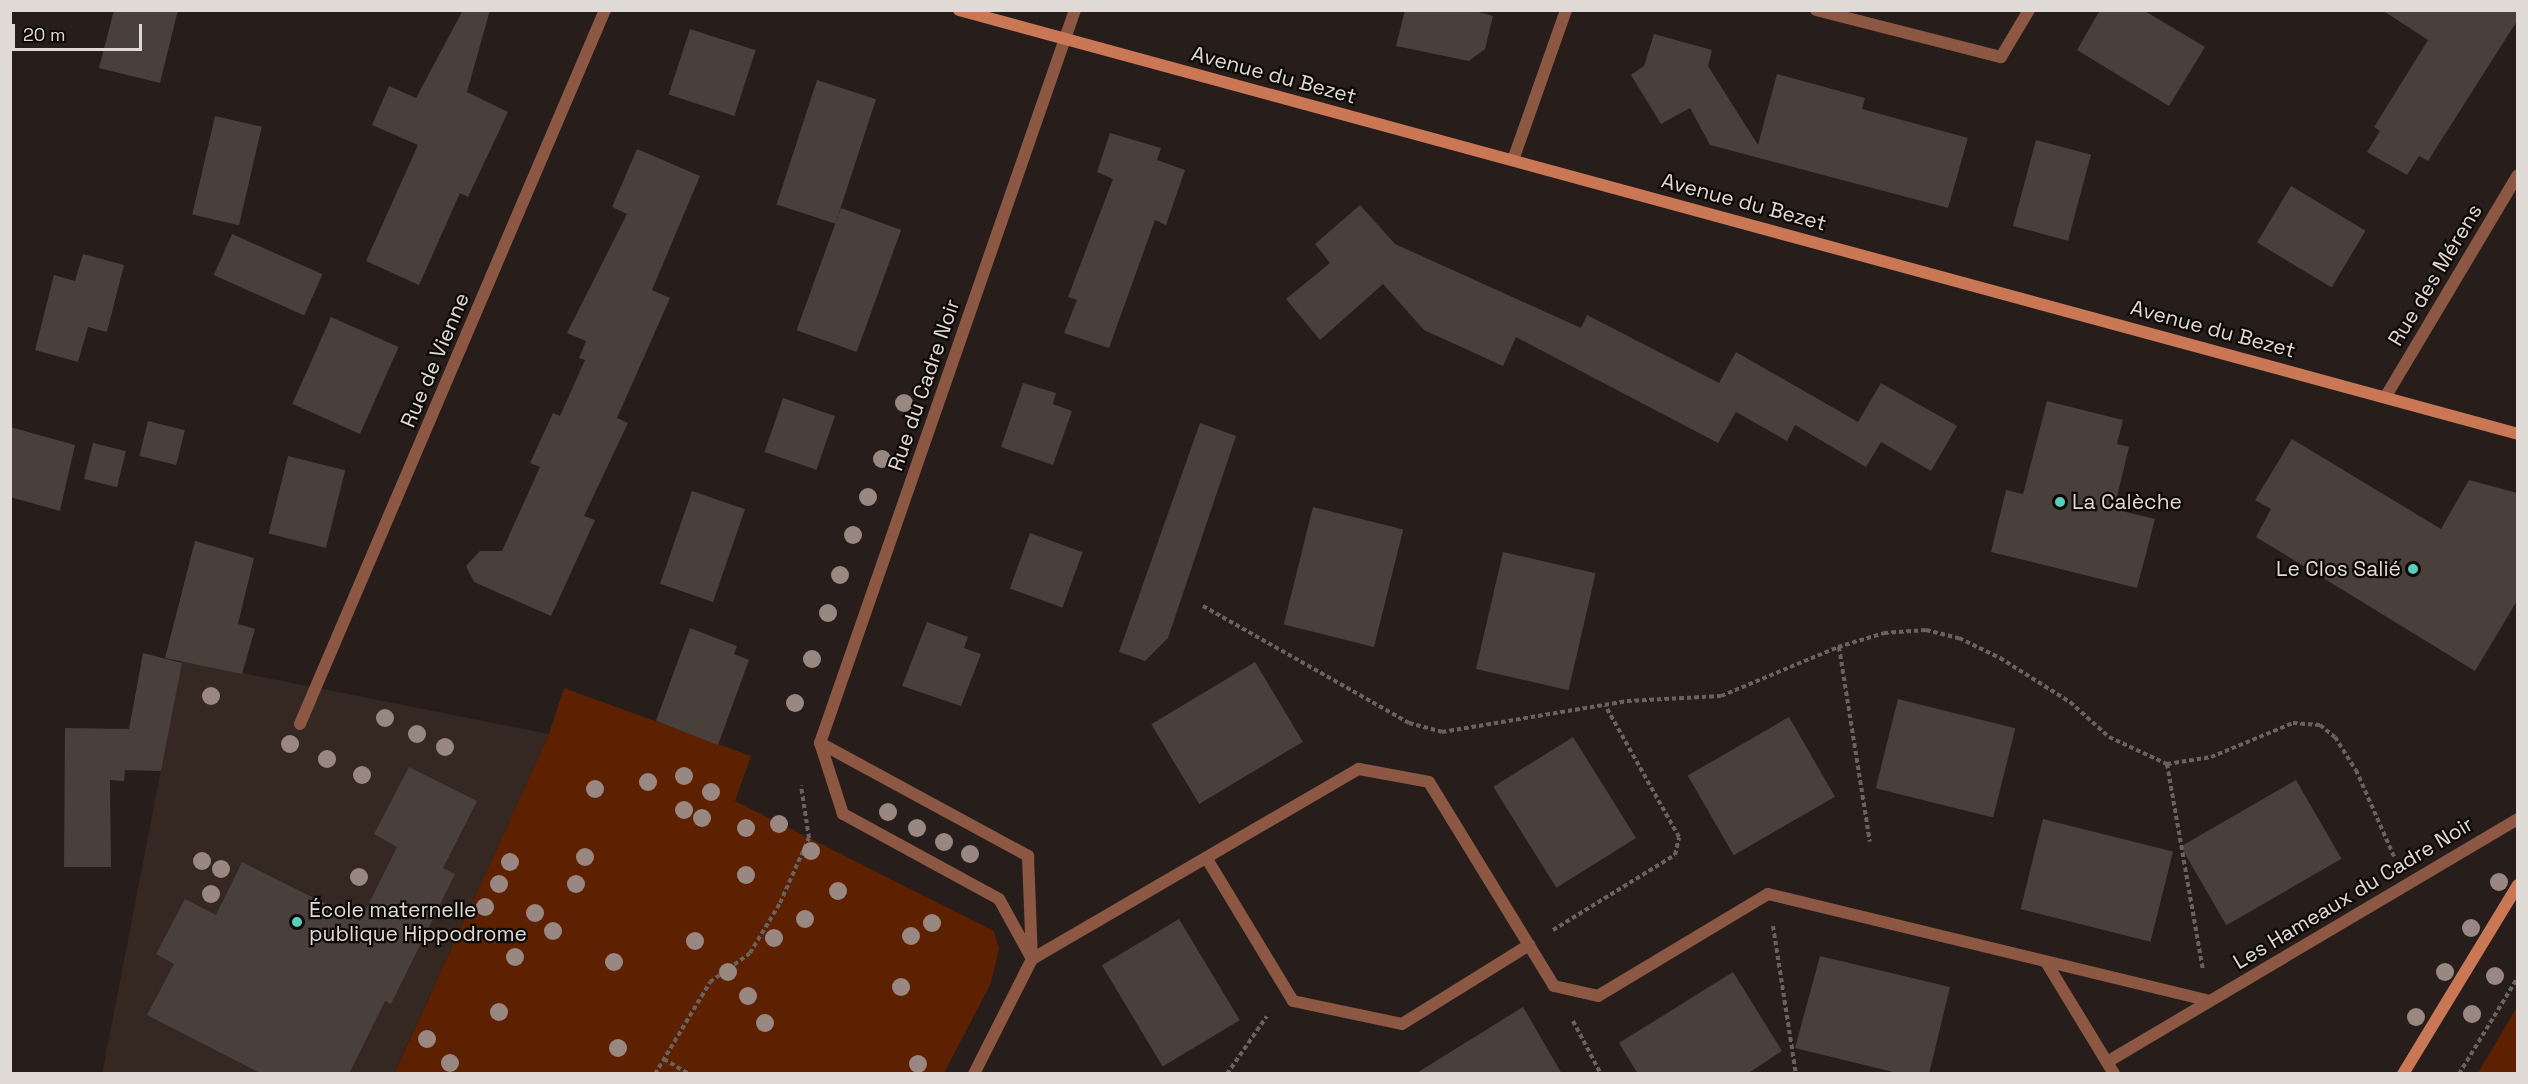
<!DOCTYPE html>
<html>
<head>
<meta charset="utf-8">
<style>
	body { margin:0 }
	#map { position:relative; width:2528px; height:1084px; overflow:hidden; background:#271d1a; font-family:"Space Grotesk",sans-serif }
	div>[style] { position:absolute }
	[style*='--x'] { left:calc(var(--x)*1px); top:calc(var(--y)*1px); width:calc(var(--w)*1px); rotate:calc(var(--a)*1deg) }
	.built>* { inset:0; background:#352721 }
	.green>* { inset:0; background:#5d2102 }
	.building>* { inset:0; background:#493f3b; transform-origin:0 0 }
	.path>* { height:4px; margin-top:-2px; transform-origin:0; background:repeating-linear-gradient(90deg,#6a625f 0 4.5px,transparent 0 7.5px) }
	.lane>* { height:12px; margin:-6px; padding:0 6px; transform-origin:6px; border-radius:6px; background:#8c5843 }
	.street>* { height:12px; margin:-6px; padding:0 6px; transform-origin:6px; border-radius:6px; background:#8c5843 }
	.secondary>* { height:12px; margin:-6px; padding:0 6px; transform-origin:6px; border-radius:6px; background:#ca7755 }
	.trees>* { width:18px; height:18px; margin:-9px; border-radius:50%; background:#988881 }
	.dots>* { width:16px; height:16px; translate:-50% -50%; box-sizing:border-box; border:3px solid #0d0907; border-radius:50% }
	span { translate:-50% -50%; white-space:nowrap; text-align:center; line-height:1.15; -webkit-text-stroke:4.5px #0d0907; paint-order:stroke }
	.street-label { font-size:21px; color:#e0dad7 }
	.poi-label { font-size:21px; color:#e0dad7 }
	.left { translate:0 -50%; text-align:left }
	.right { translate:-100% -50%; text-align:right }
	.frame { position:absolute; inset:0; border:12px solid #e0dad7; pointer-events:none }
	.scale { position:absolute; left:12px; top:24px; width:130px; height:27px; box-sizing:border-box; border:3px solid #e0dad7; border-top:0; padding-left:8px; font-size:18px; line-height:21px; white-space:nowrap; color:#e0dad7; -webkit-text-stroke:4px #0d0907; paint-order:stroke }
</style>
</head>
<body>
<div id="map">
	<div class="built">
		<i style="clip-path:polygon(182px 661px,549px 734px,394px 1073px,102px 1074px)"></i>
	</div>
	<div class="green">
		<i style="clip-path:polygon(564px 688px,751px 756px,735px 801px,994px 931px,999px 949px,991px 983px,944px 1073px,394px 1074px,549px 734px)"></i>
		<i style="clip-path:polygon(2517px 1007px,2517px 1073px,2478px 1073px)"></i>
	</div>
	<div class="building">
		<i style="clip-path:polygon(114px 10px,178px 10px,160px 83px,99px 68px)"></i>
		<i style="clip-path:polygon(463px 10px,490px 10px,467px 92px,508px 112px,468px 197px,460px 193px,419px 285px,366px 261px,418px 145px,372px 125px,389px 86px,416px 98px)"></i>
		<i style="clip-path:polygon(1405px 10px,1472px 10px,1493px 16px,1485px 49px,1469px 61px,1396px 46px)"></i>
		<i style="clip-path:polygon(2100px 10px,2143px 10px,2205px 47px,2169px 106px,2077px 50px)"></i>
		<i style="clip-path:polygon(2382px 10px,2517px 10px,2517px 21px,2428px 161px,2419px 156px,2407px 175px,2367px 152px,2380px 131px,2374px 127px,2428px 40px)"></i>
		<i style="left:690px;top:29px;width:69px;height:69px;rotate:18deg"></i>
		<i style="clip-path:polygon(1654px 34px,1712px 50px,1708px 66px,1758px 145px,1777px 74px,1865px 98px,1862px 109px,1968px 138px,1948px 208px,1710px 145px,1690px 108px,1661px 124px,1631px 75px,1644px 66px)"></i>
		<i style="left:817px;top:80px;width:62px;height:131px;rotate:18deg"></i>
		<i style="left:215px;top:116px;width:48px;height:101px;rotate:13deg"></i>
		<i style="clip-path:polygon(1110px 133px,1161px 148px,1157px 160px,1185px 170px,1166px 225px,1155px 220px,1109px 348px,1064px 333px,1077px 300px,1068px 297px,1113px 179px,1097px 172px)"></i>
		<i style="left:2036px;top:140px;width:57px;height:89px;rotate:15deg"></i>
		<i style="clip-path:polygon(637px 149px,700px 176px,652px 290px,670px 298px,617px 418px,628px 423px,584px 516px,595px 520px,551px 616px,474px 582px,466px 566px,480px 551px,502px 551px,540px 467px,530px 463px,553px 413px,560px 416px,585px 360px,579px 358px,586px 341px,567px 333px,627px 214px,612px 207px)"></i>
		<i style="left:2291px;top:186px;width:87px;height:66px;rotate:31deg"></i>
		<i style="clip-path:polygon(1360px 205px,1395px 244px,1581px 328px,1587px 315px,1719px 383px,1736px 352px,1858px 422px,1881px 383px,1957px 426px,1931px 471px,1881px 442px,1866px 467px,1795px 425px,1787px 441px,1736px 412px,1718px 443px,1516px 337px,1503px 366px,1424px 330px,1383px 284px,1320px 340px,1286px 299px,1330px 263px,1315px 244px)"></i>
		<i style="left:841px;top:208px;width:64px;height:130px;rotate:20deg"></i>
		<i style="left:232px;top:234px;width:99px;height:45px;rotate:24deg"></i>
		<i style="clip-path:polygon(83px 254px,124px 265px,107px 332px,88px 327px,78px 362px,35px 350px,54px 275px,75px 281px)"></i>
		<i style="left:331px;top:317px;width:74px;height:95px;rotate:24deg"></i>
		<i style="clip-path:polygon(1023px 383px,1056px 393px,1053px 404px,1072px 411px,1053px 465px,1001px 447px)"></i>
		<i style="left:783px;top:398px;width:55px;height:57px;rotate:19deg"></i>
		<i style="clip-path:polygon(2047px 401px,2123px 420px,2117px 444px,2129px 447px,2114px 509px,2155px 519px,2137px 588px,1991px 552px,2006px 490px,2023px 494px)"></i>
		<i style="left:148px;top:421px;width:38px;height:36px;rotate:14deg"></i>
		<i style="clip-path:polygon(1200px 423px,1236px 436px,1168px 638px,1145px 661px,1119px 652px)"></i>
		<i style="clip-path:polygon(10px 427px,75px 445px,60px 511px,10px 497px)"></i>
		<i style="clip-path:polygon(2292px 439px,2441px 529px,2469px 480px,2517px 493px,2517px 601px,2475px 671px,2256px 537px,2271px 509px,2255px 500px)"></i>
		<i style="left:93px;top:443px;width:34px;height:37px;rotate:14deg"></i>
		<i style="left:288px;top:456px;width:59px;height:80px;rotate:14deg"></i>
		<i style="left:692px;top:491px;width:56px;height:98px;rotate:19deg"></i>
		<i style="left:1313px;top:507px;width:93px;height:121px;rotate:14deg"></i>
		<i style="left:1030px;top:533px;width:56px;height:59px;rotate:20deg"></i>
		<i style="clip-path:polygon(195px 541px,254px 558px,238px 624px,255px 629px,242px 674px,165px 658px)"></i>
		<i style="left:1503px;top:552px;width:95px;height:120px;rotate:13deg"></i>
		<i style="clip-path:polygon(927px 622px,968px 637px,964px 648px,981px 654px,961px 706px,902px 686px)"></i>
		<i style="clip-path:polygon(690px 628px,737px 646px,734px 654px,749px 660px,718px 745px,656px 721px)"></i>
		<i style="clip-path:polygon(143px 653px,182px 663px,161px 771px,125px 770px,124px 781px,110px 780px,111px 867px,64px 867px,65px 728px,129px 729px)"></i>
		<i style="left:1255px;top:662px;width:93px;height:121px;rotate:59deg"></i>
		<i style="left:1898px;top:699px;width:121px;height:92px;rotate:14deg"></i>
		<i style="left:1789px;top:717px;width:92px;height:117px;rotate:60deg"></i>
		<i style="left:1573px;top:737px;width:119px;height:94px;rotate:58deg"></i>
		<i style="clip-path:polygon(409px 767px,477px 801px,443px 868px,455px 874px,391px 1004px,385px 1001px,349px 1074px,262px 1074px,147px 1015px,174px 964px,156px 954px,185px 899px,216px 915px,242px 862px,360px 921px,397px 847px,374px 834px)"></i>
		<i style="left:2296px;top:780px;width:91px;height:133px;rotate:60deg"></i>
		<i style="left:2043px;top:819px;width:134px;height:93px;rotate:14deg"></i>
		<i style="left:1179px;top:919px;width:118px;height:90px;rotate:59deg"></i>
		<i style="clip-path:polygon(1820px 956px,1950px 987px,1929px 1074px,1901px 1074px,1795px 1048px)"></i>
		<i style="clip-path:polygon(1733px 972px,1782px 1051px,1747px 1074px,1638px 1074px,1619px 1043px)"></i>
		<i style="clip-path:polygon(1523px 1007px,1562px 1074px,1415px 1074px)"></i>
	</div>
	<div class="path">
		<i style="--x:1203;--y:606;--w:237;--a:29.6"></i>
		<i style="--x:1409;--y:723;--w:34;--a:15"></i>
		<i style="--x:1442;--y:732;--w:188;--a:-9.5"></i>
		<i style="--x:1627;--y:701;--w:94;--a:-3"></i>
		<i style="--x:1721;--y:696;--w:127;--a:-22.7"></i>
		<i style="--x:1838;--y:647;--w:48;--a:-16.9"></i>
		<i style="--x:1884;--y:633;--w:42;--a:-4.1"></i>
		<i style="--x:1926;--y:630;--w:34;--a:14"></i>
		<i style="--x:1959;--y:638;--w:46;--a:26"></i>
		<i style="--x:2000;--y:658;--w:83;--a:32.2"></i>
		<i style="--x:2070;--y:702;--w:52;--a:41.9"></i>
		<i style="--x:2109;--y:737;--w:64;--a:25"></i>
		<i style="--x:2167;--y:764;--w:45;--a:-9"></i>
		<i style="--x:2211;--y:757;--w:89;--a:-22.5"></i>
		<i style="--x:2293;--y:723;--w:27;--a:4"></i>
		<i style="--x:2320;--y:725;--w:19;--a:39"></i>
		<i style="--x:2335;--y:737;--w:39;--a:58"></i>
		<i style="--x:2356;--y:770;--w:97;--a:66.3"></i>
		<i style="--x:1839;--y:647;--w:197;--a:81"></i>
		<i style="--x:2167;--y:764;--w:210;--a:80.1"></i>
		<i style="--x:1773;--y:926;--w:150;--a:81.2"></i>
		<i style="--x:1553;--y:930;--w:143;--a:-31.6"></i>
		<i style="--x:1675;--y:855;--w:18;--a:-77"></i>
		<i style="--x:1679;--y:837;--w:151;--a:-119.3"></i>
		<i style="--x:1573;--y:1021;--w:60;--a:62.2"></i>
		<i style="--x:664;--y:1059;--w:29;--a:31"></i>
		<i style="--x:655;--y:1074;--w:107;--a:-59.1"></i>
		<i style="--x:710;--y:982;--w:49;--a:-35.9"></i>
		<i style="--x:750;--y:953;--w:58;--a:-59"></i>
		<i style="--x:780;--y:903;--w:71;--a:-66"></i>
		<i style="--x:809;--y:838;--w:53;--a:-98.7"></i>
		<i style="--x:1227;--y:1074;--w:70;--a:-55.4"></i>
		<i style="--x:2459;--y:1074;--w:114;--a:-58.7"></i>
	</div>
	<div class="lane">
		<i style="--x:1207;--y:859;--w:166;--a:58.8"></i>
		<i style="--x:1293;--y:1001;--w:111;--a:11.9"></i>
		<i style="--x:1402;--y:1024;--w:150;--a:-31.9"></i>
		<i style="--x:1032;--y:959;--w:378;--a:-30.2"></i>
		<i style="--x:1359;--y:769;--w:71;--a:10.5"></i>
		<i style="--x:1429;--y:782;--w:239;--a:58.5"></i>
		<i style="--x:1554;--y:986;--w:45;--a:12.8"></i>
		<i style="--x:1598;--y:996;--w:198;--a:-31"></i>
		<i style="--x:1768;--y:894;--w:454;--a:13.6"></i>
		<i style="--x:2046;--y:962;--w:131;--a:58.7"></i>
		<i style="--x:2107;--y:1062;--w:477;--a:-30.6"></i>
	</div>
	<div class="street">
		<i style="--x:1816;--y:10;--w:191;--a:14.3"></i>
		<i style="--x:2001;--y:57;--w:55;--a:-59.2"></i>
		<i style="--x:1513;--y:160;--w:159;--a:-70.5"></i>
		<i style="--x:2386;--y:396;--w:257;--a:-59.2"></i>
		<i style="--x:300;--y:724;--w:776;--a:-66.87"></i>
		<i style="--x:820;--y:743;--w:237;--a:28.5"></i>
		<i style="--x:1028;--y:856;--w:103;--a:87.8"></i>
		<i style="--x:1032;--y:959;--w:129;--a:116.8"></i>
		<i style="--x:1032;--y:959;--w:68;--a:-118.8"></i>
		<i style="--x:999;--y:899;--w:178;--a:-151.4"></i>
		<i style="--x:843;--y:814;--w:75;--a:-107.9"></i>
		<i style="--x:820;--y:743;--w:776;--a:-70.82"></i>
	</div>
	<div class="secondary">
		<i style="--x:959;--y:10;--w:1616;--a:15.21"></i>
		<i style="--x:2403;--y:1074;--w:221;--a:-58.7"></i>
	</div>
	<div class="trees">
		<i style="left:904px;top:403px"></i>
		<i style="left:882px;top:459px"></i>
		<i style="left:868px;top:497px"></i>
		<i style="left:853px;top:535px"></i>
		<i style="left:840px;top:575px"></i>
		<i style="left:828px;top:613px"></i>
		<i style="left:812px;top:659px"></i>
		<i style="left:211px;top:696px"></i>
		<i style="left:795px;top:703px"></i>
		<i style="left:385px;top:718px"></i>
		<i style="left:417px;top:734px"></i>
		<i style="left:290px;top:744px"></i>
		<i style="left:445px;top:747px"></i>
		<i style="left:327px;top:759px"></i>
		<i style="left:362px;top:775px"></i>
		<i style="left:684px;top:776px"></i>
		<i style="left:648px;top:782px"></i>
		<i style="left:595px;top:789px"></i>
		<i style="left:711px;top:792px"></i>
		<i style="left:684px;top:810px"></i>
		<i style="left:888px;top:812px"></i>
		<i style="left:702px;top:818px"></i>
		<i style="left:779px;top:824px"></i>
		<i style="left:746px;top:828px"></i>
		<i style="left:917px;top:828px"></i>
		<i style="left:944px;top:842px"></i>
		<i style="left:811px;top:851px"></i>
		<i style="left:970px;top:854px"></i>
		<i style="left:585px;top:857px"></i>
		<i style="left:202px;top:861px"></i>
		<i style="left:510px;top:862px"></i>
		<i style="left:221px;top:869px"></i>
		<i style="left:746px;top:875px"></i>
		<i style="left:359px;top:877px"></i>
		<i style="left:2499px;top:882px"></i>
		<i style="left:499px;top:884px"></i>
		<i style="left:576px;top:884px"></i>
		<i style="left:838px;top:891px"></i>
		<i style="left:211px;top:894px"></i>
		<i style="left:485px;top:907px"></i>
		<i style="left:535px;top:913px"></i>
		<i style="left:805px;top:919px"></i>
		<i style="left:932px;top:923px"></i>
		<i style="left:2471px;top:928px"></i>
		<i style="left:553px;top:931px"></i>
		<i style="left:911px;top:936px"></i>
		<i style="left:774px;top:938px"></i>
		<i style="left:695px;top:941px"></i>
		<i style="left:515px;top:957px"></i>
		<i style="left:614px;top:962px"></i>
		<i style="left:728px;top:972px"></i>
		<i style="left:2445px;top:972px"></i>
		<i style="left:2495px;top:976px"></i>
		<i style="left:901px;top:987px"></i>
		<i style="left:748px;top:996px"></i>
		<i style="left:499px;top:1012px"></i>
		<i style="left:2472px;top:1014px"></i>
		<i style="left:2416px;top:1017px"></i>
		<i style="left:765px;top:1023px"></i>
		<i style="left:427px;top:1039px"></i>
		<i style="left:618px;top:1048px"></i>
		<i style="left:450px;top:1063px"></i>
		<i style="left:918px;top:1064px"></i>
	</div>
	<div class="dots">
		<i style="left:2060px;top:502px;background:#5acebc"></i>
		<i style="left:2413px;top:569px;background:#5acebc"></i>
		<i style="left:297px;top:922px;background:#5acebc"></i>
	</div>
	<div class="street-label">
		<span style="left:1274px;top:75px;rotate:15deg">Avenue du Bezet</span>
		<span style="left:1744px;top:202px;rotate:15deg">Avenue du Bezet</span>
		<span style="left:2435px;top:275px;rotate:-59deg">Rue des Mérens</span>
		<span style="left:2213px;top:329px;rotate:15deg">Avenue du Bezet</span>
		<span style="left:435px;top:360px;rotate:-67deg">Rue de Vienne</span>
		<span style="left:924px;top:385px;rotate:-71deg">Rue du Cadre Noir</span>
		<span style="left:2353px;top:893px;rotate:-31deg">Les Hameaux du Cadre Noir</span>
	</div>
	<div class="poi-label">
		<span class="left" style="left:2072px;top:502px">La Calèche</span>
		<span class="right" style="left:2401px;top:569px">Le Clos Salié</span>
		<span class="left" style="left:309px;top:922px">École maternelle<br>publique Hippodrome</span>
	</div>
	<div class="frame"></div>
	<div class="scale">20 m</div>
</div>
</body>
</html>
